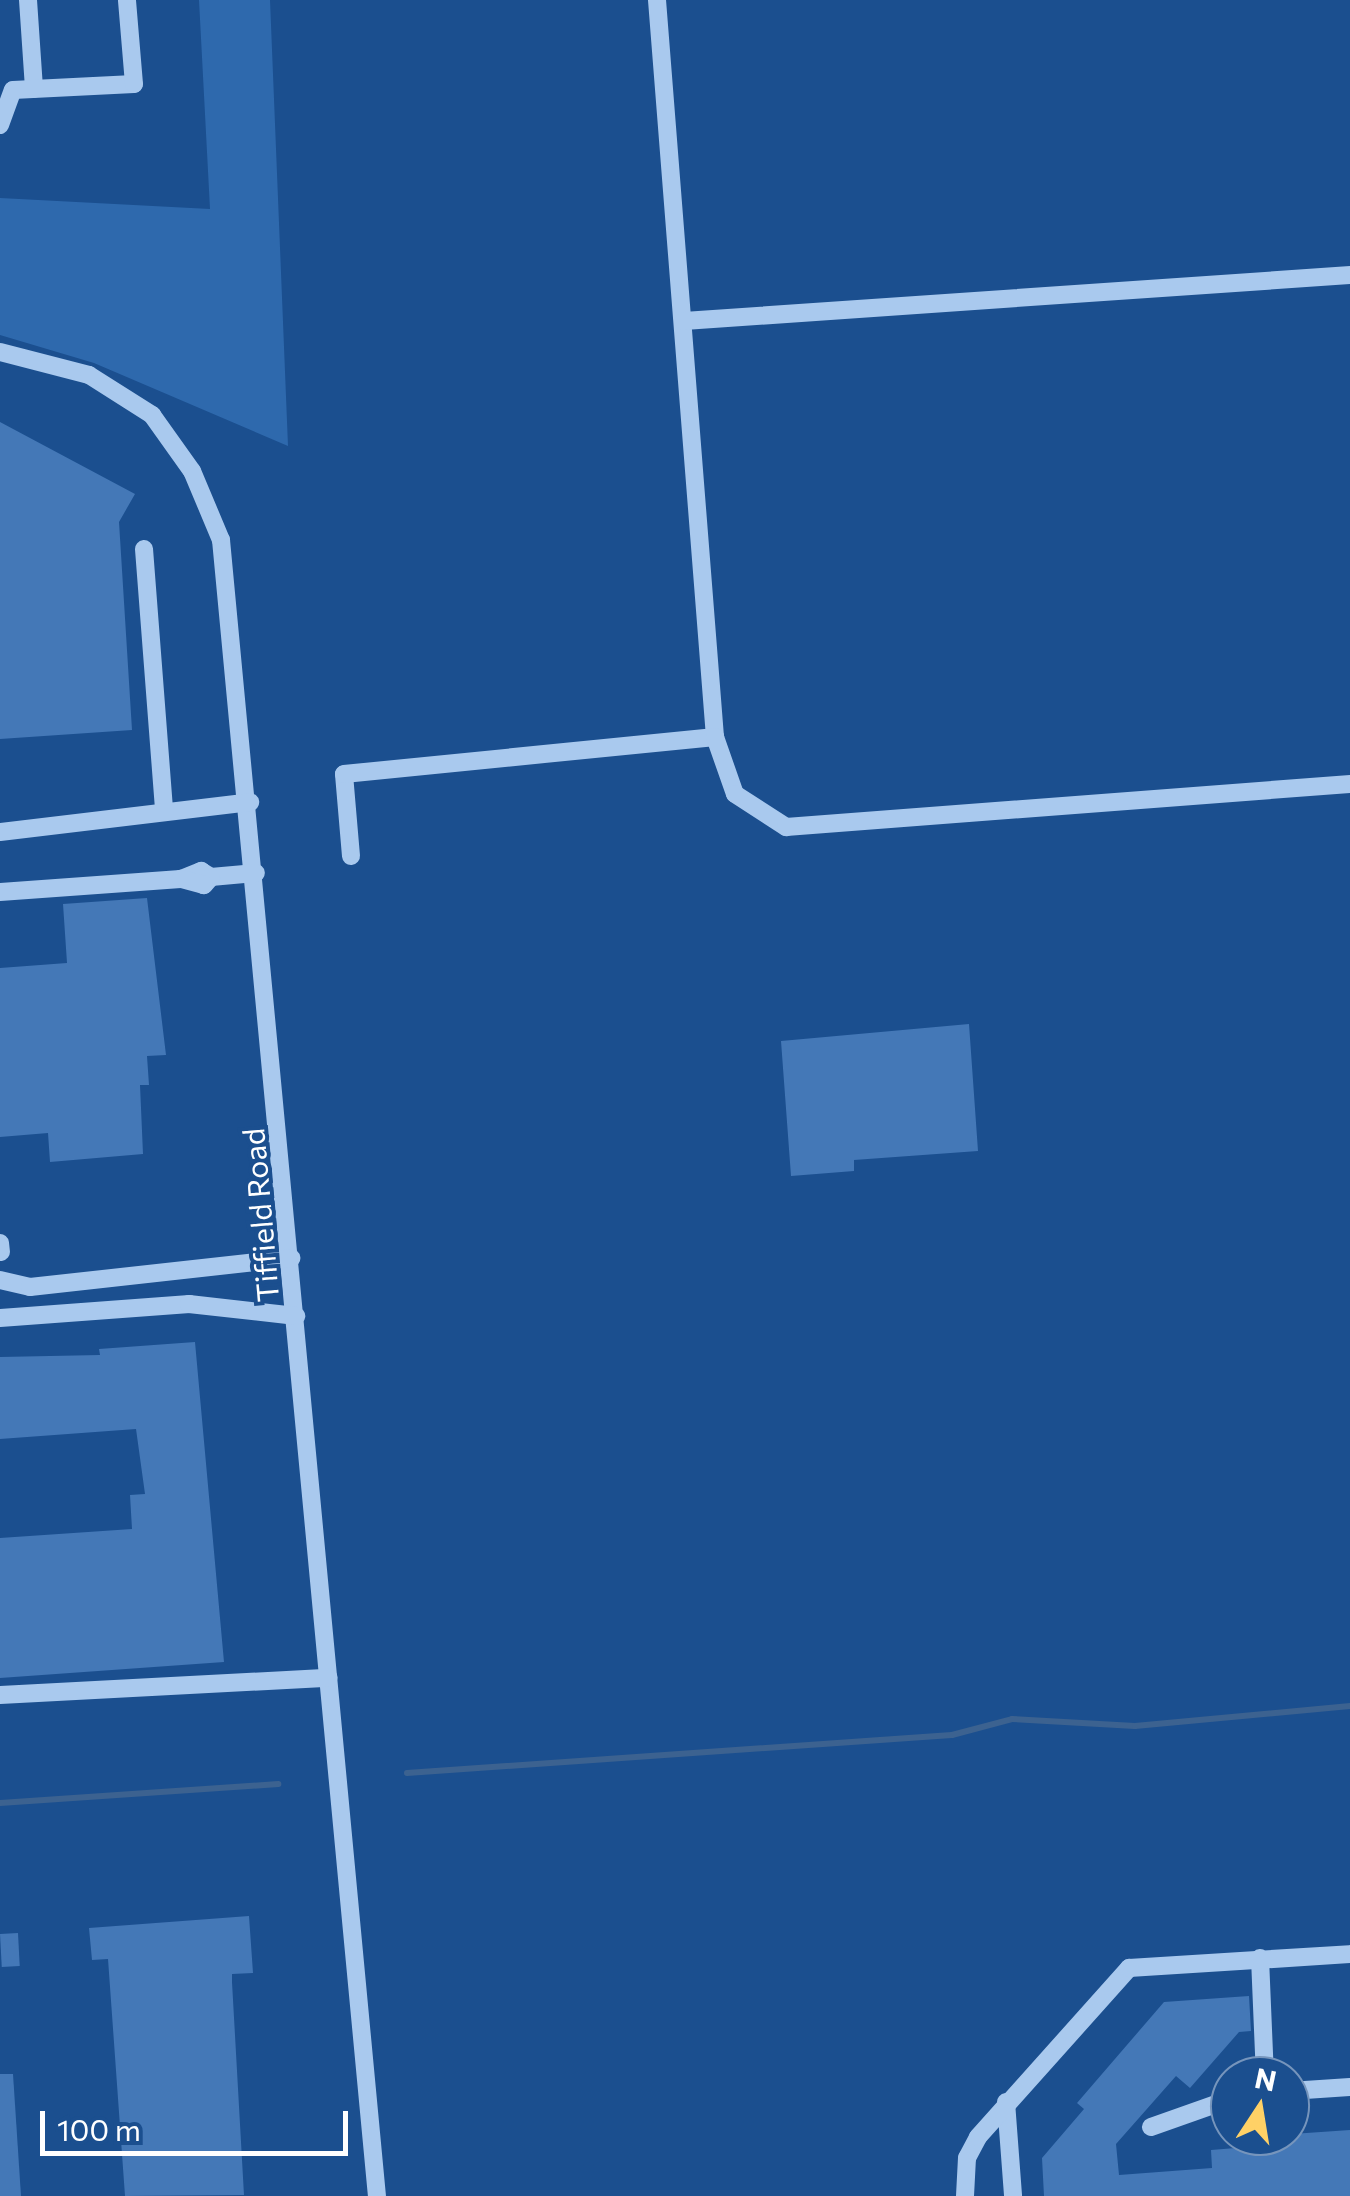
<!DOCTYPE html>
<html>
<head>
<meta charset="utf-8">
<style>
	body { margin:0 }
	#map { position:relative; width:1350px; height:2196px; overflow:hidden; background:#1b4f8f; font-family:Commissioner,sans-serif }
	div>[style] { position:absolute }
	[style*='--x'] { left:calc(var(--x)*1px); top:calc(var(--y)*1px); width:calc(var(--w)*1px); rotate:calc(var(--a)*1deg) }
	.green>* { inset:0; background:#2e69ad }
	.stream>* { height:6px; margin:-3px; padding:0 3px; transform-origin:3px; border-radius:3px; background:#3c6290 }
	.building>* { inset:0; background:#4478b7; transform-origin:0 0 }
	.minor>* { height:18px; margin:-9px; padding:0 9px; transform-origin:9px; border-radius:9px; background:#a9c9ee }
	span { translate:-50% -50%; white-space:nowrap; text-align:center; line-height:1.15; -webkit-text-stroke:8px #1b4f8f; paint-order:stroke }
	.street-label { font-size:30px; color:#fff }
	.north { position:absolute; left:1210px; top:2056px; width:100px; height:100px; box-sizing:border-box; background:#1b4f8f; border:2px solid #7695bc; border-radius:50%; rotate:12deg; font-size:28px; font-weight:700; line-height:40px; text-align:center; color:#fff }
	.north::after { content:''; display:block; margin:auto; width:35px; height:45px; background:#ffd166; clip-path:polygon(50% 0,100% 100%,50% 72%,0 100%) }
	.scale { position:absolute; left:40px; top:2111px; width:308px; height:45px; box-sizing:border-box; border:5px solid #fff; border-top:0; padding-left:12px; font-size:30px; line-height:35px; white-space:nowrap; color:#fff; -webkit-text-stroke:8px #1b4f8f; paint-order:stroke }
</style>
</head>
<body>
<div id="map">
	<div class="green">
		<i style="clip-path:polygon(199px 0,270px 0,288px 446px,94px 363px,0 335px,0 198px,210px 209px)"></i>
	</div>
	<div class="stream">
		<i style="--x:407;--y:1773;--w:546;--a:-3.99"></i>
		<i style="--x:952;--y:1735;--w:62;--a:-14.9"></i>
		<i style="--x:1012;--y:1719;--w:123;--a:3.3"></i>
		<i style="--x:1135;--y:1726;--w:216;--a:-5.3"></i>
		<i style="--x:0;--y:1803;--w:279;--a:-3.9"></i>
	</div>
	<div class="building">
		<i style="clip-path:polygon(0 422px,135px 494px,119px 522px,132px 730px,0 739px)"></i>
		<i style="clip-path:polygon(147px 898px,166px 1055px,147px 1056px,149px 1085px,140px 1085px,143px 1154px,50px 1162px,48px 1133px,0 1137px,0 968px,67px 963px,63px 904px)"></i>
		<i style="clip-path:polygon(969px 1024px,978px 1151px,854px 1160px,854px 1171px,791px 1176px,781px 1041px)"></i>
		<i style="clip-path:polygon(195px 1342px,224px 1662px,0 1678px,0 1538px,132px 1529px,130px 1495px,145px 1494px,136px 1429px,0 1439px,0 1357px,100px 1355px,99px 1349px)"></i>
		<i style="clip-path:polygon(249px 1916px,253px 1973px,232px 1974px,232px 1982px,244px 2195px,125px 2196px,108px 1959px,92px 1960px,89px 1928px)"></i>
		<i style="left:18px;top:1933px;width:33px;height:18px;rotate:87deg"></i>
		<i style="clip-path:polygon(1249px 1996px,1251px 2031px,1239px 2032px,1190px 2088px,1176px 2076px,1116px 2144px,1119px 2175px,1212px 2168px,1211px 2150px,1248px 2147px,1247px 2137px,1350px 2130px,1350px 2196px,1044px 2196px,1042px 2158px,1084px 2109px,1077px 2103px,1164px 2002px)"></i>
		<i style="clip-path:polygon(0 2074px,13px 2074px,21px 2196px,0 2196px)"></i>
	</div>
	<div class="minor">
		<i style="--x:28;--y:0;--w:89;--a:86.1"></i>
		<i style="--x:657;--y:0;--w:739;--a:85.5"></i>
		<i style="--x:0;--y:125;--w:37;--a:-70"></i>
		<i style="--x:13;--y:90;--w:121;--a:-2.8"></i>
		<i style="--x:134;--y:84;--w:84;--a:-94.8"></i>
		<i style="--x:684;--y:321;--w:668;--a:-3.95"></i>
		<i style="--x:0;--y:352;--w:92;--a:14.5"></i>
		<i style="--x:89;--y:375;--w:75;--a:32.4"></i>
		<i style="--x:152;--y:415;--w:69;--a:54.5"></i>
		<i style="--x:192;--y:471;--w:75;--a:67.2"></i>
		<i style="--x:221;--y:540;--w:1663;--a:84.62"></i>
		<i style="--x:144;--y:549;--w:260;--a:85.6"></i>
		<i style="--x:0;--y:832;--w:252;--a:-6.8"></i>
		<i style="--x:351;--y:856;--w:82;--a:-94.9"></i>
		<i style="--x:344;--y:774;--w:373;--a:-5.7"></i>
		<i style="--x:715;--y:737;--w:60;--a:70.7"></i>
		<i style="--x:735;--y:794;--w:61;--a:32.9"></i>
		<i style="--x:786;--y:827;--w:566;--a:-4.36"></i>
		<i style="--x:211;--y:877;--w:45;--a:-5.1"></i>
		<i style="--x:0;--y:892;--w:181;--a:-4.1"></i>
		<i style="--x:181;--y:879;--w:22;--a:-22"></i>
		<i style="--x:201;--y:871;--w:12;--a:31"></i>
		<i style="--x:211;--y:877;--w:11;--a:131"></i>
		<i style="--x:204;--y:885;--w:24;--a:-165"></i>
		<i style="--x:0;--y:1243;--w:9;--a:84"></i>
		<i style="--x:0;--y:1280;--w:31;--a:13"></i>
		<i style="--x:30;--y:1287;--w:263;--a:-6.3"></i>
		<i style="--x:0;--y:1318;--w:190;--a:-4.2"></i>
		<i style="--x:189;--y:1304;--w:108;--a:6.4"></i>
		<i style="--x:0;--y:1695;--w:329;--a:-3"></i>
		<i style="--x:1260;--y:1958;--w:118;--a:87.6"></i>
		<i style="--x:1290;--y:2091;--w:60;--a:-3.8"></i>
		<i style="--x:1006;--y:2102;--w:94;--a:85.7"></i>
		<i style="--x:1151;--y:2127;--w:84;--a:-19.5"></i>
		<i style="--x:965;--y:2196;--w:38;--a:-87"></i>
		<i style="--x:967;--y:2158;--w:24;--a:-62"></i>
		<i style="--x:978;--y:2137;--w:227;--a:-48.2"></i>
		<i style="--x:1129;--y:1968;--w:221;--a:-3.6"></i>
	</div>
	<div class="street-label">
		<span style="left:260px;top:1215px;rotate:-95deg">Tiffield Road</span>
	</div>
	<div class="north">N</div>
	<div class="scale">100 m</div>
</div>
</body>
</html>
